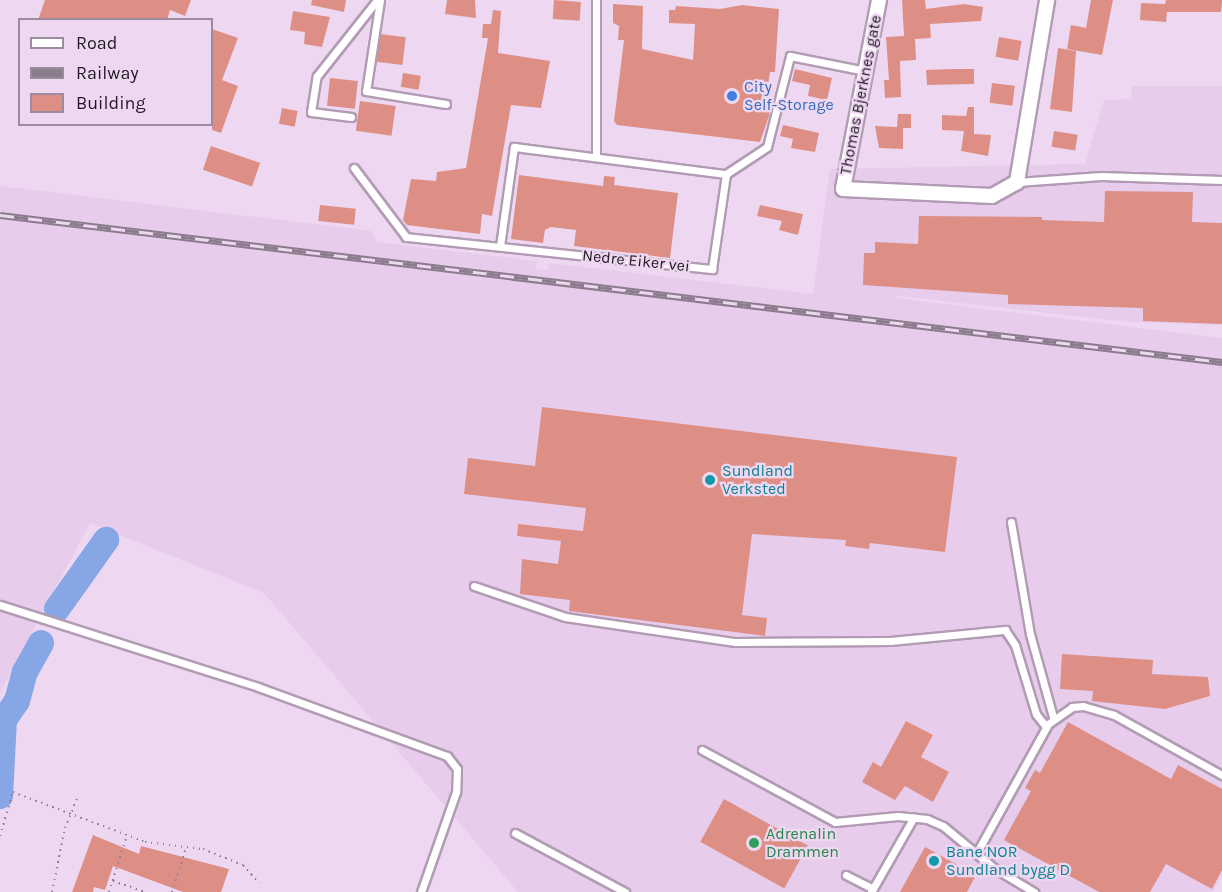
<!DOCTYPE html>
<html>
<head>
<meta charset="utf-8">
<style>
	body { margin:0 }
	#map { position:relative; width:1222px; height:892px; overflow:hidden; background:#eed8f1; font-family:Karla,sans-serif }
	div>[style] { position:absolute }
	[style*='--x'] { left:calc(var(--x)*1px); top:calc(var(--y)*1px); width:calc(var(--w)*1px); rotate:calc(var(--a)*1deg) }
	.built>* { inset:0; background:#e7cceb }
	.river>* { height:26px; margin:-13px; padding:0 13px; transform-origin:13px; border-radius:13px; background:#87a6e5 }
	.building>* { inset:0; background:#de8f85; transform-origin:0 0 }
	.path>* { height:2px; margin-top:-1px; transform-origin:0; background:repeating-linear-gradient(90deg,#908092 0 1.5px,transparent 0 6px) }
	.roads { filter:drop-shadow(2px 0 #b19cb4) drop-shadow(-2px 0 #b19cb4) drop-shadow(0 2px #b19cb4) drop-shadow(0 -2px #b19cb4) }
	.lane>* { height:7px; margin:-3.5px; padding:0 3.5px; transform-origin:3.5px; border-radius:3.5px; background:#fff }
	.street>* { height:14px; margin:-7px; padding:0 7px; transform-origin:7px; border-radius:7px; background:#fff }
	.rail>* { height:7px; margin-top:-3.5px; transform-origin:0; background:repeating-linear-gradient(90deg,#eed8f1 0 14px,#8b7c8d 0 28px); box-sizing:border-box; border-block:2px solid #8b7c8d }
	.dots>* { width:16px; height:16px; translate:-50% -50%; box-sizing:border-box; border:3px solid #eed8f1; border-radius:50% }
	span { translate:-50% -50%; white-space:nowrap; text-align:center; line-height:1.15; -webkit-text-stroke:4.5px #eed8f1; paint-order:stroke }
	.shop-label { font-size:16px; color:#366cbe }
	.left { translate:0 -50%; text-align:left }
	.street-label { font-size:16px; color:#201821 }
	.culture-label { font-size:16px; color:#0d838f }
	.leisure-label { font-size:16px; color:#27864d }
	.legend { position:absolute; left:18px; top:18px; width:195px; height:108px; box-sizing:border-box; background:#eed8f1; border:2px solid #9c8b9e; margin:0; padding:8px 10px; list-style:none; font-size:18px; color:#201821 }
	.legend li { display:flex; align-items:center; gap:12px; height:30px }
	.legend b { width:30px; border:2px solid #9c8b9e }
</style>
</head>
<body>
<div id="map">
	<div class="built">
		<i style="clip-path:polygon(1132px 86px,1222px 86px,1222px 325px,1130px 322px,899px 296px,895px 298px,1222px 338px,1222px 875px,1213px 892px,518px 892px,264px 593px,90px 523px,0 692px,0 186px,372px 231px,376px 242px,537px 261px,536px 269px,548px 270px,549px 263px,813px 294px,830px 169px,1085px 164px,1104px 100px,1131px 99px)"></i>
	</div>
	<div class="river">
		<i style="--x:57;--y:609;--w:85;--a:-54.6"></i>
		<i style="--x:0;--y:796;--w:76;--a:-87"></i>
		<i style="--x:4;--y:720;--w:23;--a:-56"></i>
		<i style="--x:17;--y:701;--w:30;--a:-75"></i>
		<i style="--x:25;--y:672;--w:33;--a:-61"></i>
	</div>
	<div class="building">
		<i style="clip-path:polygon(45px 0,191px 0,185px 16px,170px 10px,167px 20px,38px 20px)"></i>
		<i style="clip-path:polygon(312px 0,346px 0,344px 12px,311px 5px)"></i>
		<i style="clip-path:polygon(447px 0,475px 0,476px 18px,445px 14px)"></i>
		<i style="left:554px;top:0;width:27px;height:19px;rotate:4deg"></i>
		<i style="clip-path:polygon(902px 0,925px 0,926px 9px,964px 4px,983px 7px,981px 21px,930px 24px,931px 38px,915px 39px,916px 60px,900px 61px,901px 97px,885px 98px,884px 80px,889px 80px,886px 37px,904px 36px)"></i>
		<i style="clip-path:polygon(1091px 0,1113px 0,1102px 55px,1067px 49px,1071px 25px,1086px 28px)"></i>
		<i style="clip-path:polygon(1166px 0,1222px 0,1222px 2px,1221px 12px,1167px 12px,1166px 22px,1140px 20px,1141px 3px,1165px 4px)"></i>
		<i style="clip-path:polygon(613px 4px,643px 6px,642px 49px,693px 60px,695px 24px,669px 23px,669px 10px,675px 10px,676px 6px,720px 9px,742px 5px,779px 9px,775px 72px,770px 72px,766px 98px,771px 99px,769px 116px,760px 142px,617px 125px,614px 121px,624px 40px,618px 40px,619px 26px,613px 23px)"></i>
		<i style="clip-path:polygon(493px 10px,501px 11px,498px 53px,550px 61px,541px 108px,511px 105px,492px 216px,482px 214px,480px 234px,407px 225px,403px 220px,411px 179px,436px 181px,437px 172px,466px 168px,488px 38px,482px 38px,483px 24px,491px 24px)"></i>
		<i style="clip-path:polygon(293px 11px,330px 17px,322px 47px,304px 44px,305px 32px,290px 30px)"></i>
		<i style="clip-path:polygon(212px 29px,238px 38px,222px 80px,238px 86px,221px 133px,212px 130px)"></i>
		<i style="left:380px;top:34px;width:26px;height:28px;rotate:7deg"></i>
		<i style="left:999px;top:37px;width:23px;height:20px;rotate:10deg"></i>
		<i style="clip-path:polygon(1058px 48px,1076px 51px,1072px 112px,1050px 109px)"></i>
		<i style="clip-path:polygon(795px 69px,832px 78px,827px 100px,808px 96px,810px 85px,792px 81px)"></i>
		<i style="clip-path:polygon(951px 69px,974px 69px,974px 84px,927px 85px,926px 70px)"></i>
		<i style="left:403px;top:73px;width:18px;height:14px;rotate:9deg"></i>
		<i style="left:330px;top:78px;width:28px;height:28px;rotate:6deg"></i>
		<i style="left:992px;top:83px;width:23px;height:20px;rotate:7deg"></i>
		<i style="left:360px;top:101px;width:36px;height:30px;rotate:8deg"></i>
		<i style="clip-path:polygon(968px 107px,974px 107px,974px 134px,991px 135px,988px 156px,961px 151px,964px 131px,942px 130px,942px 115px,966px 116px)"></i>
		<i style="left:282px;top:108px;width:16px;height:16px;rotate:11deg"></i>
		<i style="clip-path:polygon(898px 114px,911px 114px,911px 128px,903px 128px,903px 149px,879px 148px,875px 126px,897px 127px)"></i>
		<i style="clip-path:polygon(783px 125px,819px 133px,815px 152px,791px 148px,793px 139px,780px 136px)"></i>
		<i style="left:1054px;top:131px;width:24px;height:16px;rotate:9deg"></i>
		<i style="left:211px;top:146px;width:52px;height:25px;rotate:19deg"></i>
		<i style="clip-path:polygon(519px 175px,603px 186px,604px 176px,615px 177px,614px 185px,678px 193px,670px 258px,574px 246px,576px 230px,551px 227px,545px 230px,543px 243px,511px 239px)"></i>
		<i style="clip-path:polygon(1105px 191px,1193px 192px,1192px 222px,1222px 223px,1222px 324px,1143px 321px,1143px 308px,1008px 304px,1008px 295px,863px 285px,864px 253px,875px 253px,875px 242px,918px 244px,919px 216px,1042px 217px,1042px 220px,1104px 222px)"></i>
		<i style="left:320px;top:205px;width:36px;height:16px;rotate:6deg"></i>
		<i style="clip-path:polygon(760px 205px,803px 214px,798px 235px,779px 230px,782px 221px,757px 216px)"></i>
		<i style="clip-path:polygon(542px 407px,957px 457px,945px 552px,870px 543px,869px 549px,845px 546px,846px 540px,752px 534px,742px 615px,767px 618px,765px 636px,569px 611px,570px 600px,520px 594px,522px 559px,558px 564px,561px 541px,517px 536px,518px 524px,583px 531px,586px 508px,464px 494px,468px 458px,535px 466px)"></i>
		<i style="clip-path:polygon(1062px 654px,1153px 660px,1152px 674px,1208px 677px,1210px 696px,1165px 709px,1092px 701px,1093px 691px,1060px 689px)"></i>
		<i style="clip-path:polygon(906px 721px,933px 735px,921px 757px,949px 772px,933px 802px,905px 786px,895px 800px,862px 782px,873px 762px,881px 767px)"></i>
		<i style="clip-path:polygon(1068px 722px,1171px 779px,1178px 765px,1222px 789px,1222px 870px,1212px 889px,1166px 864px,1150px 892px,1099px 892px,1004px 840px,1031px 791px,1025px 788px,1035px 770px,1040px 773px)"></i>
		<i style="left:724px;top:799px;width:96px;height:49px;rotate:29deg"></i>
		<i style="clip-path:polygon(93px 835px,139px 854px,141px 846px,229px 869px,221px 892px,183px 892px,113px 866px,105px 890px,94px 887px,93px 892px,72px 892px)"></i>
		<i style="clip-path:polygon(925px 847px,976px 875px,967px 892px,900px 892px)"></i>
	</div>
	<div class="path">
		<i style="--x:0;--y:836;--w:46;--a:-73.5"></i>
		<i style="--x:13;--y:792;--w:141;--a:20.7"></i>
		<i style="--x:145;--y:842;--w:58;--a:6.9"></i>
		<i style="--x:203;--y:849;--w:43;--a:21.8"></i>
		<i style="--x:243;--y:865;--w:24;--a:48"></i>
		<i style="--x:113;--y:881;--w:34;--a:19"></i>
		<i style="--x:52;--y:892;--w:65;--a:-78.5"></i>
		<i style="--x:65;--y:828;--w:35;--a:-68"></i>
		<i style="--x:109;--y:892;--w:60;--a:-72.5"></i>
		<i style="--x:172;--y:892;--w:46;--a:-72.3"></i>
	</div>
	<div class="roads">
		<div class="lane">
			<i style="--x:380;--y:0;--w:92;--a:98.7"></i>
			<i style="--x:366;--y:91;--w:81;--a:9.2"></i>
			<i style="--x:351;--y:117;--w:40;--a:-172.9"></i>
			<i style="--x:311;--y:112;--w:36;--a:-81"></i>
			<i style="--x:317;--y:76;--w:97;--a:-51.7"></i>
			<i style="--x:596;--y:157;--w:157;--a:-90"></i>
			<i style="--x:354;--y:168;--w:86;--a:53"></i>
			<i style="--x:406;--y:237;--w:308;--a:6"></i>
			<i style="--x:712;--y:269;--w:96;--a:-81.6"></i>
			<i style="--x:726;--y:174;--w:49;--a:-33.4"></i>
			<i style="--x:767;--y:147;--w:94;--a:-75.8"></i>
			<i style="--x:790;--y:56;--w:77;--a:11.2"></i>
			<i style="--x:1017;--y:182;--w:84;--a:-4.1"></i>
			<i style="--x:1101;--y:176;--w:121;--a:1.9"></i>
			<i style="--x:500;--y:246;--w:100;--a:-82"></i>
			<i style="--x:514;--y:147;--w:214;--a:7.3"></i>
			<i style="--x:1011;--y:522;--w:114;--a:80.4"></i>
			<i style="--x:1030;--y:634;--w:86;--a:74.5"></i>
			<i style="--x:474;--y:586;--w:96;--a:18.8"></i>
			<i style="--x:565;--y:617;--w:172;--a:8.4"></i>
			<i style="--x:735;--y:642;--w:155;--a:-0.4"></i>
			<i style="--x:890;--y:641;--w:116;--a:-5.5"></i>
			<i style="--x:1005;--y:630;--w:18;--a:56"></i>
			<i style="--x:1015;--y:645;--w:72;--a:73.1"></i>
			<i style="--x:1036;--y:714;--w:16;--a:52"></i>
			<i style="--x:0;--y:605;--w:271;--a:17.6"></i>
			<i style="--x:258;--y:687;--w:201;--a:20.1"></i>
			<i style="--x:447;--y:756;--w:16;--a:52"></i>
			<i style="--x:457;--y:769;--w:23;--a:92"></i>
			<i style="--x:456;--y:792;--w:106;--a:109.3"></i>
			<i style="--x:702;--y:750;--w:151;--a:28.4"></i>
			<i style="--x:835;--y:822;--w:63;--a:-5.4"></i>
			<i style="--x:898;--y:816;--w:29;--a:6"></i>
			<i style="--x:927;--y:819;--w:17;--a:24"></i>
			<i style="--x:943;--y:826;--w:66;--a:39.5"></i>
			<i style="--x:994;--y:868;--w:47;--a:31"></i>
			<i style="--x:515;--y:833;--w:125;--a:28.2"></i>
			<i style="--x:976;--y:854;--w:149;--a:-61"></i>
			<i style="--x:1048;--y:724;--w:29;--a:-35"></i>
			<i style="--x:1072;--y:707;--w:11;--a:-5"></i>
			<i style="--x:1083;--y:706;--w:32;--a:16"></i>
			<i style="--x:1114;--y:715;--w:124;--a:29.1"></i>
			<i style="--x:846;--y:875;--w:30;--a:27"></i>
			<i style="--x:871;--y:892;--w:86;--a:-60.2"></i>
		</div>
		<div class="street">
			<i style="--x:879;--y:0;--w:192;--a:100.8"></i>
			<i style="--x:843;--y:189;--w:149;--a:2.7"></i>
			<i style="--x:992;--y:196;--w:29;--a:-29"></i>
			<i style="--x:1017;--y:182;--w:184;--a:-80.6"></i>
		</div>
	</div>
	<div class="rail">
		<i style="--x:0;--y:215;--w:1231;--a:6.86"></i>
	</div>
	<div class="dots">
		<i style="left:732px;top:96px;background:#3f7fe0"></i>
		<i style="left:710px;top:480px;background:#0f9aa8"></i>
		<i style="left:754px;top:843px;background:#2e9e5b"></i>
		<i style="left:934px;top:861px;background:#0f9aa8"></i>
	</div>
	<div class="shop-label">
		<span class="left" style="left:744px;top:96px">City<br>Self-Storage</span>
	</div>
	<div class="street-label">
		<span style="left:861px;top:95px;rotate:-79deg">Thomas Bjerknes gate</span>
		<span style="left:636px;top:261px;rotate:6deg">Nedre Eiker vei</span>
	</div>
	<div class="culture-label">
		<span class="left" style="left:722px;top:480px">Sundland<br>Verksted</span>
		<span class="left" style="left:946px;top:861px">Bane NOR<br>Sundland bygg D</span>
	</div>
	<div class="leisure-label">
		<span class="left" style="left:766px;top:843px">Adrenalin<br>Drammen</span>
	</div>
	<ul class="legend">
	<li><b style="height:8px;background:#fff"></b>Road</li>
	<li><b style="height:8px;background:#8b7c8d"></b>Railway</li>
	<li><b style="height:16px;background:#de8f85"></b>Building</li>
	</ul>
</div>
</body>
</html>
